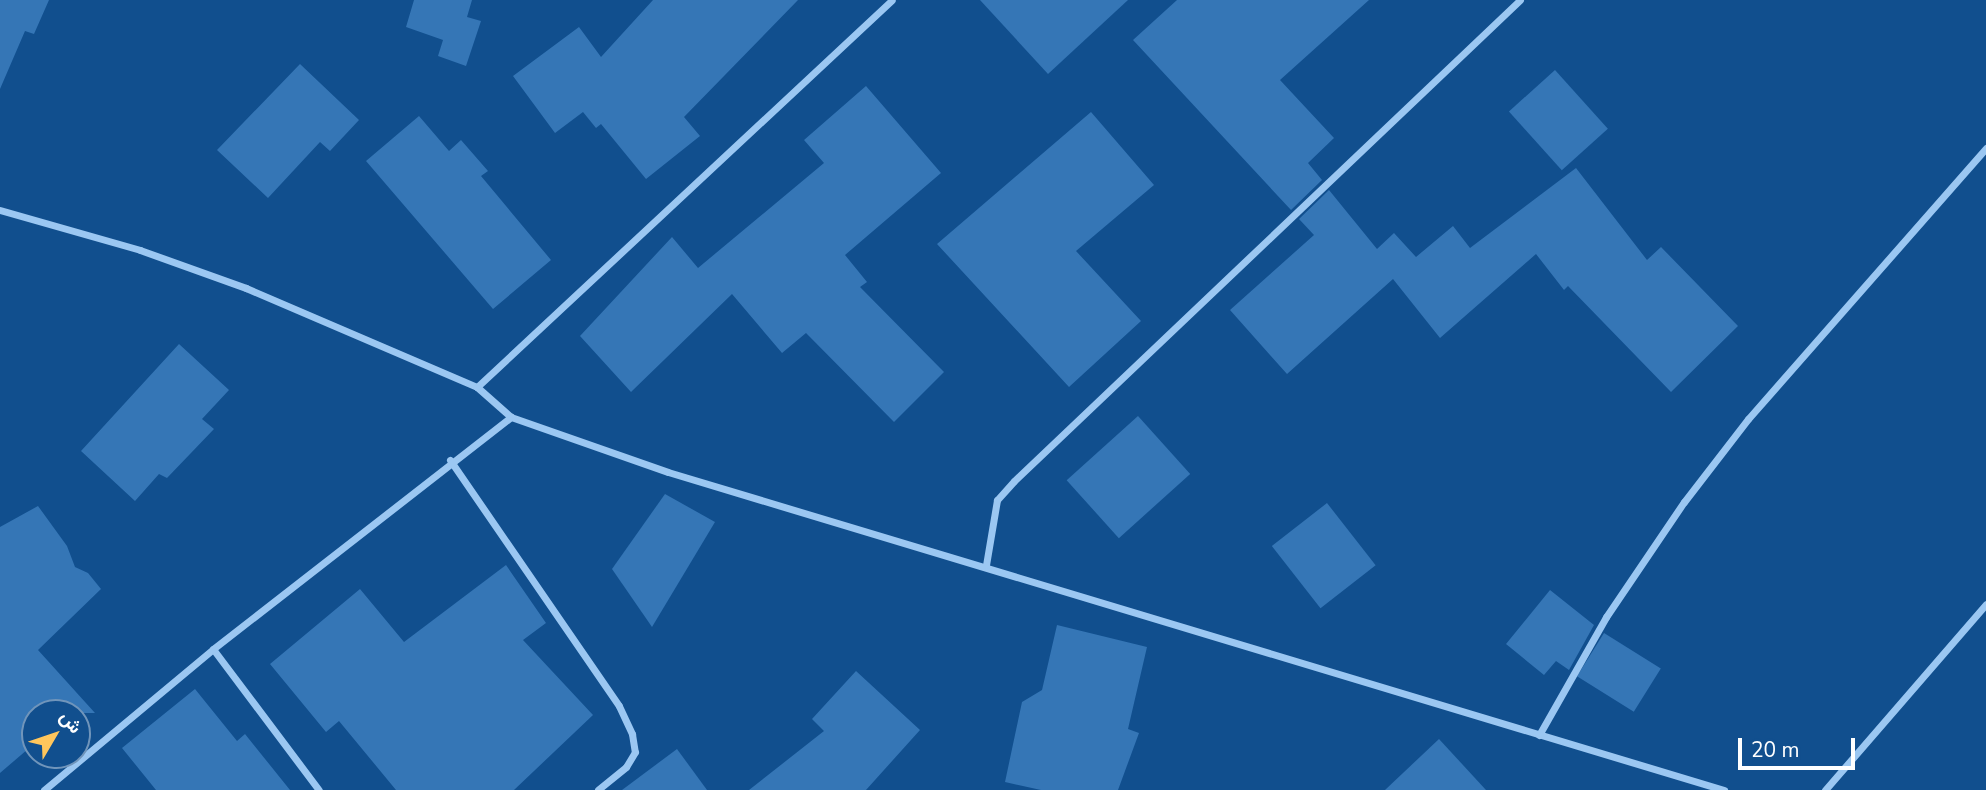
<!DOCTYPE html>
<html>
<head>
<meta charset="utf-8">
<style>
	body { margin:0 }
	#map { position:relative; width:1986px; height:790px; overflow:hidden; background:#114f8e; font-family:"Nunito Sans",Vazirmatn,sans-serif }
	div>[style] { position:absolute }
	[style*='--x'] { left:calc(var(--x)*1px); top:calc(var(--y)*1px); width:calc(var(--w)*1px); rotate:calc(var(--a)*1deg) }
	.building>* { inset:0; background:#3576b6; transform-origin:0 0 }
	.street>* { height:7px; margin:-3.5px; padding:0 3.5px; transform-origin:3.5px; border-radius:3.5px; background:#9bc7f2 }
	span { translate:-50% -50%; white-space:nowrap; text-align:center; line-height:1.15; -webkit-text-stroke:7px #114f8e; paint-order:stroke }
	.north { position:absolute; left:21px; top:699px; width:70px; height:70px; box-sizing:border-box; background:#114f8e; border:2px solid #7095bb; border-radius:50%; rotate:51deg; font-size:19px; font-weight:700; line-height:28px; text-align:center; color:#fff }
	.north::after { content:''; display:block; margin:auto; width:24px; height:32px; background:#ffc65c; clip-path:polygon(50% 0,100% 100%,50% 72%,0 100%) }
	.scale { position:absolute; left:1738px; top:738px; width:117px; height:32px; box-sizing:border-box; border:4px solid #fff; border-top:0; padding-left:9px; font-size:21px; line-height:24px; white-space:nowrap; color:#fff; -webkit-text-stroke:5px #114f8e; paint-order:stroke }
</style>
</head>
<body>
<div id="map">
	<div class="building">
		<i style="clip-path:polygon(0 0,49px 0,34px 34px,25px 31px,0 89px)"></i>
		<i style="clip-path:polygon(414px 0,472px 0,467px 17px,481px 21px,466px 66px,438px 56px,443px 40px,406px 27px)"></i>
		<i style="clip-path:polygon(653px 0,798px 0,684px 117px,700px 136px,646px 179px,601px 124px,596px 128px,583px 112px,555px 133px,513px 76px,579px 27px,601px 57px)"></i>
		<i style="clip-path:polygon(980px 0,1128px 0,1048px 74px)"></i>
		<i style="clip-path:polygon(1177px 0,1369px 0,1280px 80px,1334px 138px,1308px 163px,1322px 180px,1291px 210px,1133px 40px)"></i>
		<i style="clip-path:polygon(300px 64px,359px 120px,330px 151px,320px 142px,268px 198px,217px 150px)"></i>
		<i style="left:1555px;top:70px;width:79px;height:62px;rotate:48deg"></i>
		<i style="clip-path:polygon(866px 86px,941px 173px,845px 255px,867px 282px,860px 287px,944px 372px,894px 422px,806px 333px,782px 353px,732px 294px,631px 392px,580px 336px,672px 237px,698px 268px,824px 163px,804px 140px)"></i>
		<i style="clip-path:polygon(1091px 112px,1154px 185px,1076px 251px,1141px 321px,1069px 387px,937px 244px)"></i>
		<i style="clip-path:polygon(419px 116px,449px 151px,461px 140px,488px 171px,481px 176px,551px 260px,493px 309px,366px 161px)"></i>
		<i style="clip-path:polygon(1576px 168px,1647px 260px,1661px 247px,1738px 326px,1671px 392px,1568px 286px,1564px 290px,1536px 254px,1440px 338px,1393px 279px,1287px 374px,1230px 310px,1314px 235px,1299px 219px,1329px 190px,1377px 249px,1394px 233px,1416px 257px,1453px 226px,1470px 248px)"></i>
		<i style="clip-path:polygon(179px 344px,229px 390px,202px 419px,214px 429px,167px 478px,159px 474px,135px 501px,81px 451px)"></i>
		<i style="left:1138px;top:416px;width:78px;height:96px;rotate:48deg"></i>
		<i style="clip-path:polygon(665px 494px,715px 522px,652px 627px,612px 569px)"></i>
		<i style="left:1327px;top:503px;width:79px;height:70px;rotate:52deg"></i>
		<i style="clip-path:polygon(38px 506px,67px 546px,75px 567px,88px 573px,101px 589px,38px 650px,95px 713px,35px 713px,35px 743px,0 773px,0 527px)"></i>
		<i style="clip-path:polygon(506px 565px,546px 623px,523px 640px,593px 715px,514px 790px,396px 790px,339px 721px,326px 732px,270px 664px,360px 589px,404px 642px)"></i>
		<i style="clip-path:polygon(1550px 590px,1594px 625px,1569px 670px,1556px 661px,1544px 675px,1506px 644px)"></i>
		<i style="clip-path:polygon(1057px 625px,1147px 647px,1128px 729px,1139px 733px,1118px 790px,1041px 790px,1005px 782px,1022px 702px,1042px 690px)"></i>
		<i style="left:1604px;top:633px;width:67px;height:51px;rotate:32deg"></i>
		<i style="clip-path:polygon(856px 671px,920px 730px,866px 790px,749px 790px,824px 731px,812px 719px)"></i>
		<i style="clip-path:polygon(195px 689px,237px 741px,245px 734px,290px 790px,156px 790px,122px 748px)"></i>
		<i style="clip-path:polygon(1439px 739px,1486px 790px,1385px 790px)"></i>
		<i style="clip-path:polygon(677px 749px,707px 790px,622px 790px)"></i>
	</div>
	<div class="street">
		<i style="--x:0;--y:210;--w:146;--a:15.9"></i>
		<i style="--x:140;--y:250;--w:113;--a:19.7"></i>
		<i style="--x:246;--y:288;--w:251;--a:23.2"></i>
		<i style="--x:477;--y:387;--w:45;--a:41.4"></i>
		<i style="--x:511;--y:417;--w:166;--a:19.3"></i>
		<i style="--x:668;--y:472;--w:1103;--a:16.76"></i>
		<i style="--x:477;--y:387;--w:567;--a:-43"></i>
		<i style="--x:450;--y:460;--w:298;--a:55.5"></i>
		<i style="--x:619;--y:706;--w:31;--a:65"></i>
		<i style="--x:632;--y:734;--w:18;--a:81"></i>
		<i style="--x:635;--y:752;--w:17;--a:121"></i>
		<i style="--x:626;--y:767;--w:36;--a:141"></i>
		<i style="--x:986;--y:565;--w:66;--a:-80.4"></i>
		<i style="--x:997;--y:500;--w:25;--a:-48"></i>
		<i style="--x:1014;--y:481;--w:698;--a:-43.55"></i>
		<i style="--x:213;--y:649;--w:176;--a:53.1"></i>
		<i style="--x:1539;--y:735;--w:136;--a:-60.4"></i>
		<i style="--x:1606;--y:617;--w:139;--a:-55.9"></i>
		<i style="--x:1684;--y:502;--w:105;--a:-52.4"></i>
		<i style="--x:1748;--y:419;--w:361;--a:-48.7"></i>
		<i style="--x:44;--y:790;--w:220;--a:-39.8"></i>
		<i style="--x:213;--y:649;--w:378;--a:-37.9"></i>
		<i style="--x:1825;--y:790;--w:246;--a:-49.1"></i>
	</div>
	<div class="north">ش</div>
	<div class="scale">20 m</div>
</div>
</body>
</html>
